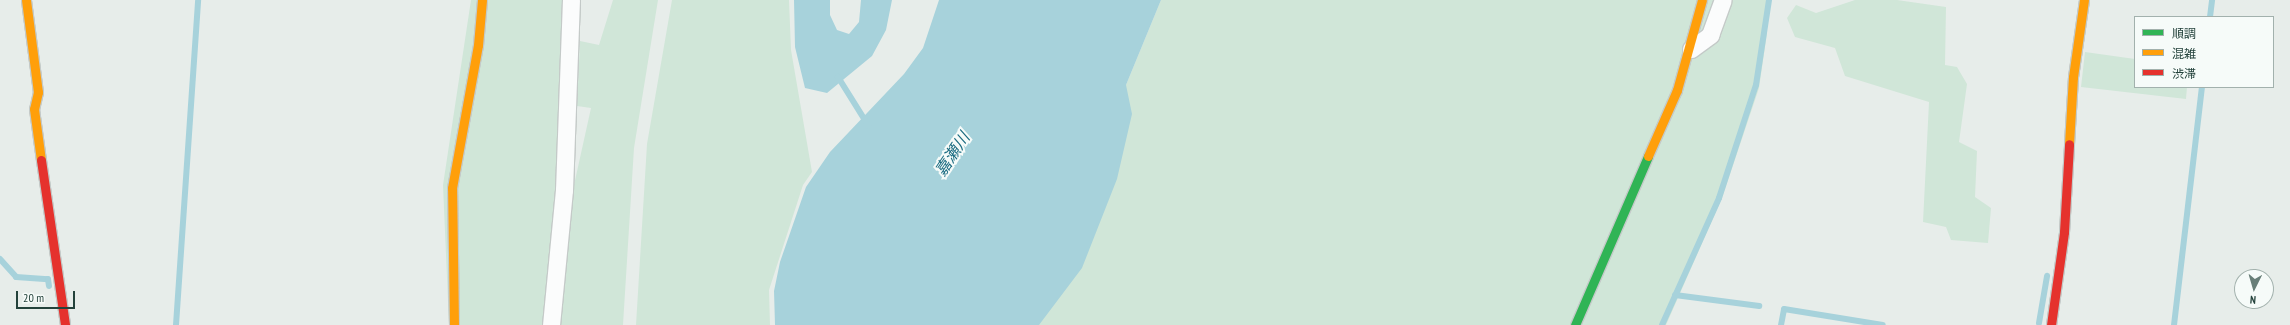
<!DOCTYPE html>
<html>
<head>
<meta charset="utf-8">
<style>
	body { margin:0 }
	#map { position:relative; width:2290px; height:325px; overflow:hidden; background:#e7edea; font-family:"PT Sans Narrow","Noto Sans JP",sans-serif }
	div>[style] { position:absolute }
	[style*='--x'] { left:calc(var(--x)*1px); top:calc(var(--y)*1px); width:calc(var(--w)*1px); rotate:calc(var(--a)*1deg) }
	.green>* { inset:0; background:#d0e6d8 }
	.water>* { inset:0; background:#a7d2db }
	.stream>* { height:6px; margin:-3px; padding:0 3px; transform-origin:3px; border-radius:3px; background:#a7d2db }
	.roads { filter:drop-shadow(1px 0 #c4cac8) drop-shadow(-1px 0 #c4cac8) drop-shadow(0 1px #c4cac8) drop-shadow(0 -1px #c4cac8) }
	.street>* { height:17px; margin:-8.5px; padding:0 8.5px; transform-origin:8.5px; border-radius:8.5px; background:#fbfcfc }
	.fast>* { height:9px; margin:-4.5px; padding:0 4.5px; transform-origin:4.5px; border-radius:4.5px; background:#30b455 }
	.slow>* { height:9px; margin:-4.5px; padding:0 4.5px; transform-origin:4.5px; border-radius:4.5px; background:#ff9f0a }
	.jam>* { height:9px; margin:-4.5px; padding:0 4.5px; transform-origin:4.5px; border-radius:4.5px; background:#e5322d }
	span { translate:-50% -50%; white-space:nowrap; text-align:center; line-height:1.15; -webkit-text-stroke:4px #f6fbf9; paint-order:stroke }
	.water-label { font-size:16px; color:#1a6b81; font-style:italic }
	.legend { position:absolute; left:2134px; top:16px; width:140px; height:72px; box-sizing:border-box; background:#f6fbf9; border:1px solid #a2b1ad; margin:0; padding:5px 7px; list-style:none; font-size:12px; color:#23423b }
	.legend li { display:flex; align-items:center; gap:8px; height:20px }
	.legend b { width:20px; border:1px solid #a2b1ad }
	.north { position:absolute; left:2234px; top:269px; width:40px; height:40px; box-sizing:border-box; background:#f6fbf9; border:1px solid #a2b1ad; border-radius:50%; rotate:185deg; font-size:11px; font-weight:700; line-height:16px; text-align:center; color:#23423b }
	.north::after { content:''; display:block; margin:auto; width:14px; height:18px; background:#687e78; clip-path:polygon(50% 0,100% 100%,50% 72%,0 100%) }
	.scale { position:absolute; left:16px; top:291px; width:59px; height:18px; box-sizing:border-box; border:2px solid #23423b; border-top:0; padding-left:5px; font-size:12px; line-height:14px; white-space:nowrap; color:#23423b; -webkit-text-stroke:3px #f6fbf9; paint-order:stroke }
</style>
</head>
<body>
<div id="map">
	<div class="green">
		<i style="clip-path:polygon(471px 0,562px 0,556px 185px,574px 185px,591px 108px,577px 106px,580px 41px,599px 45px,613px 0,658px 0,634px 148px,623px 325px,449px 325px,443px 185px)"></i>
		<i style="clip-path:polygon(672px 0,789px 0,791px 50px,812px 172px,803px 185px,769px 290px,770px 325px,636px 325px,647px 144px)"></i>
		<i style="clip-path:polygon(1161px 0,1767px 0,1767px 33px,1759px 88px,1722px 198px,1666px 325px,941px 325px,1126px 85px)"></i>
		<i style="clip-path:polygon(1855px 0,1897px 0,1946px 7px,1945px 65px,1957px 67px,1967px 84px,1959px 142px,1977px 151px,1975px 197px,1991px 208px,1988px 243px,1951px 240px,1946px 227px,1923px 222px,1929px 102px,1845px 76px,1835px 48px,1795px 37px,1787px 18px,1796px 5px,1816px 13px)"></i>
		<i style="clip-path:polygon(2085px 52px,2135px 59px,2135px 87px,2187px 87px,2186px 99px,2081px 87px)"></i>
	</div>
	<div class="water">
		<i style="clip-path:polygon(794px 0,830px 0,830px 15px,837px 30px,849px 34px,859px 22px,861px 0,892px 0,886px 30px,872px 56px,827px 93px,805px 88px,795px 47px)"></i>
		<i style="clip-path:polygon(939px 0,1161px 0,1126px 85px,1132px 114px,1117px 179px,1082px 268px,1039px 325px,775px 325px,774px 291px,780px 262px,806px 187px,830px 152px,904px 74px,923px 48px)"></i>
	</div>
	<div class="stream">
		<i style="--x:2210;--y:17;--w:17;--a:-83"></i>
		<i style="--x:838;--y:77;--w:57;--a:58"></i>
		<i style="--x:0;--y:259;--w:24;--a:48"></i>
		<i style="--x:16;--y:277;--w:32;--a:4"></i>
		<i style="--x:48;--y:279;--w:7;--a:82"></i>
		<i style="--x:1675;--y:295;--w:85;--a:7.5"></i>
		<i style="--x:2039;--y:323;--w:48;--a:-80.3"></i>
		<i style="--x:176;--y:325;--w:326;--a:-86.1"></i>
		<i style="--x:1662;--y:325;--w:139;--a:-65.8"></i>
		<i style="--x:1719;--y:198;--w:119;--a:-71.9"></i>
		<i style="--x:1756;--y:85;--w:86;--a:-81.3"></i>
		<i style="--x:1781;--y:325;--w:16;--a:-79"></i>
		<i style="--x:1784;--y:309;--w:100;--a:9.2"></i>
		<i style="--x:2174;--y:325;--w:240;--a:-83.3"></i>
	</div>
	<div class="roads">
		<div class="street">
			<i style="--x:1691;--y:49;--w:24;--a:-36"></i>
			<i style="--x:1710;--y:35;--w:37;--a:-70"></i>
			<i style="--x:551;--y:325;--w:136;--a:-84.5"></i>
			<i style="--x:564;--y:190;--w:190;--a:-87.9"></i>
		</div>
		<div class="fast">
			<i style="--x:1575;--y:325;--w:184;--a:-66.6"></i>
		</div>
		<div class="slow">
			<i style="--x:26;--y:0;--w:93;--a:82.6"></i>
			<i style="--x:38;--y:92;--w:17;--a:103"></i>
			<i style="--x:34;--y:109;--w:51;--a:82.2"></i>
			<i style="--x:2069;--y:144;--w:67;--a:-86.6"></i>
			<i style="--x:2073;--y:77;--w:78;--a:-81.9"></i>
			<i style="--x:1648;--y:156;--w:72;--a:-66.3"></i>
			<i style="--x:1677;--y:90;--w:93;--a:-74.5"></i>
			<i style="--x:454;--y:325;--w:137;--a:-90.8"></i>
			<i style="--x:452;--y:188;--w:145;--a:-79.7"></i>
			<i style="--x:478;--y:45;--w:45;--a:-84.9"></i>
		</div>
		<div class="jam">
			<i style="--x:41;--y:160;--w:167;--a:81.7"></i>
			<i style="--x:2051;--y:325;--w:94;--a:-82"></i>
			<i style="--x:2064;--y:232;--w:88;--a:-86.7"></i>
		</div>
	</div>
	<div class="water-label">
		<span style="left:952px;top:154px;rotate:-56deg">嘉瀬川</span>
	</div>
	<ul class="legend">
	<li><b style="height:5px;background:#30b455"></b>順調</li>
	<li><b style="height:5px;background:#ff9f0a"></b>混雑</li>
	<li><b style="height:5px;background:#e5322d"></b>渋滞</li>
	</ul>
	<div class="north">N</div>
	<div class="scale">20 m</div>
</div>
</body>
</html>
